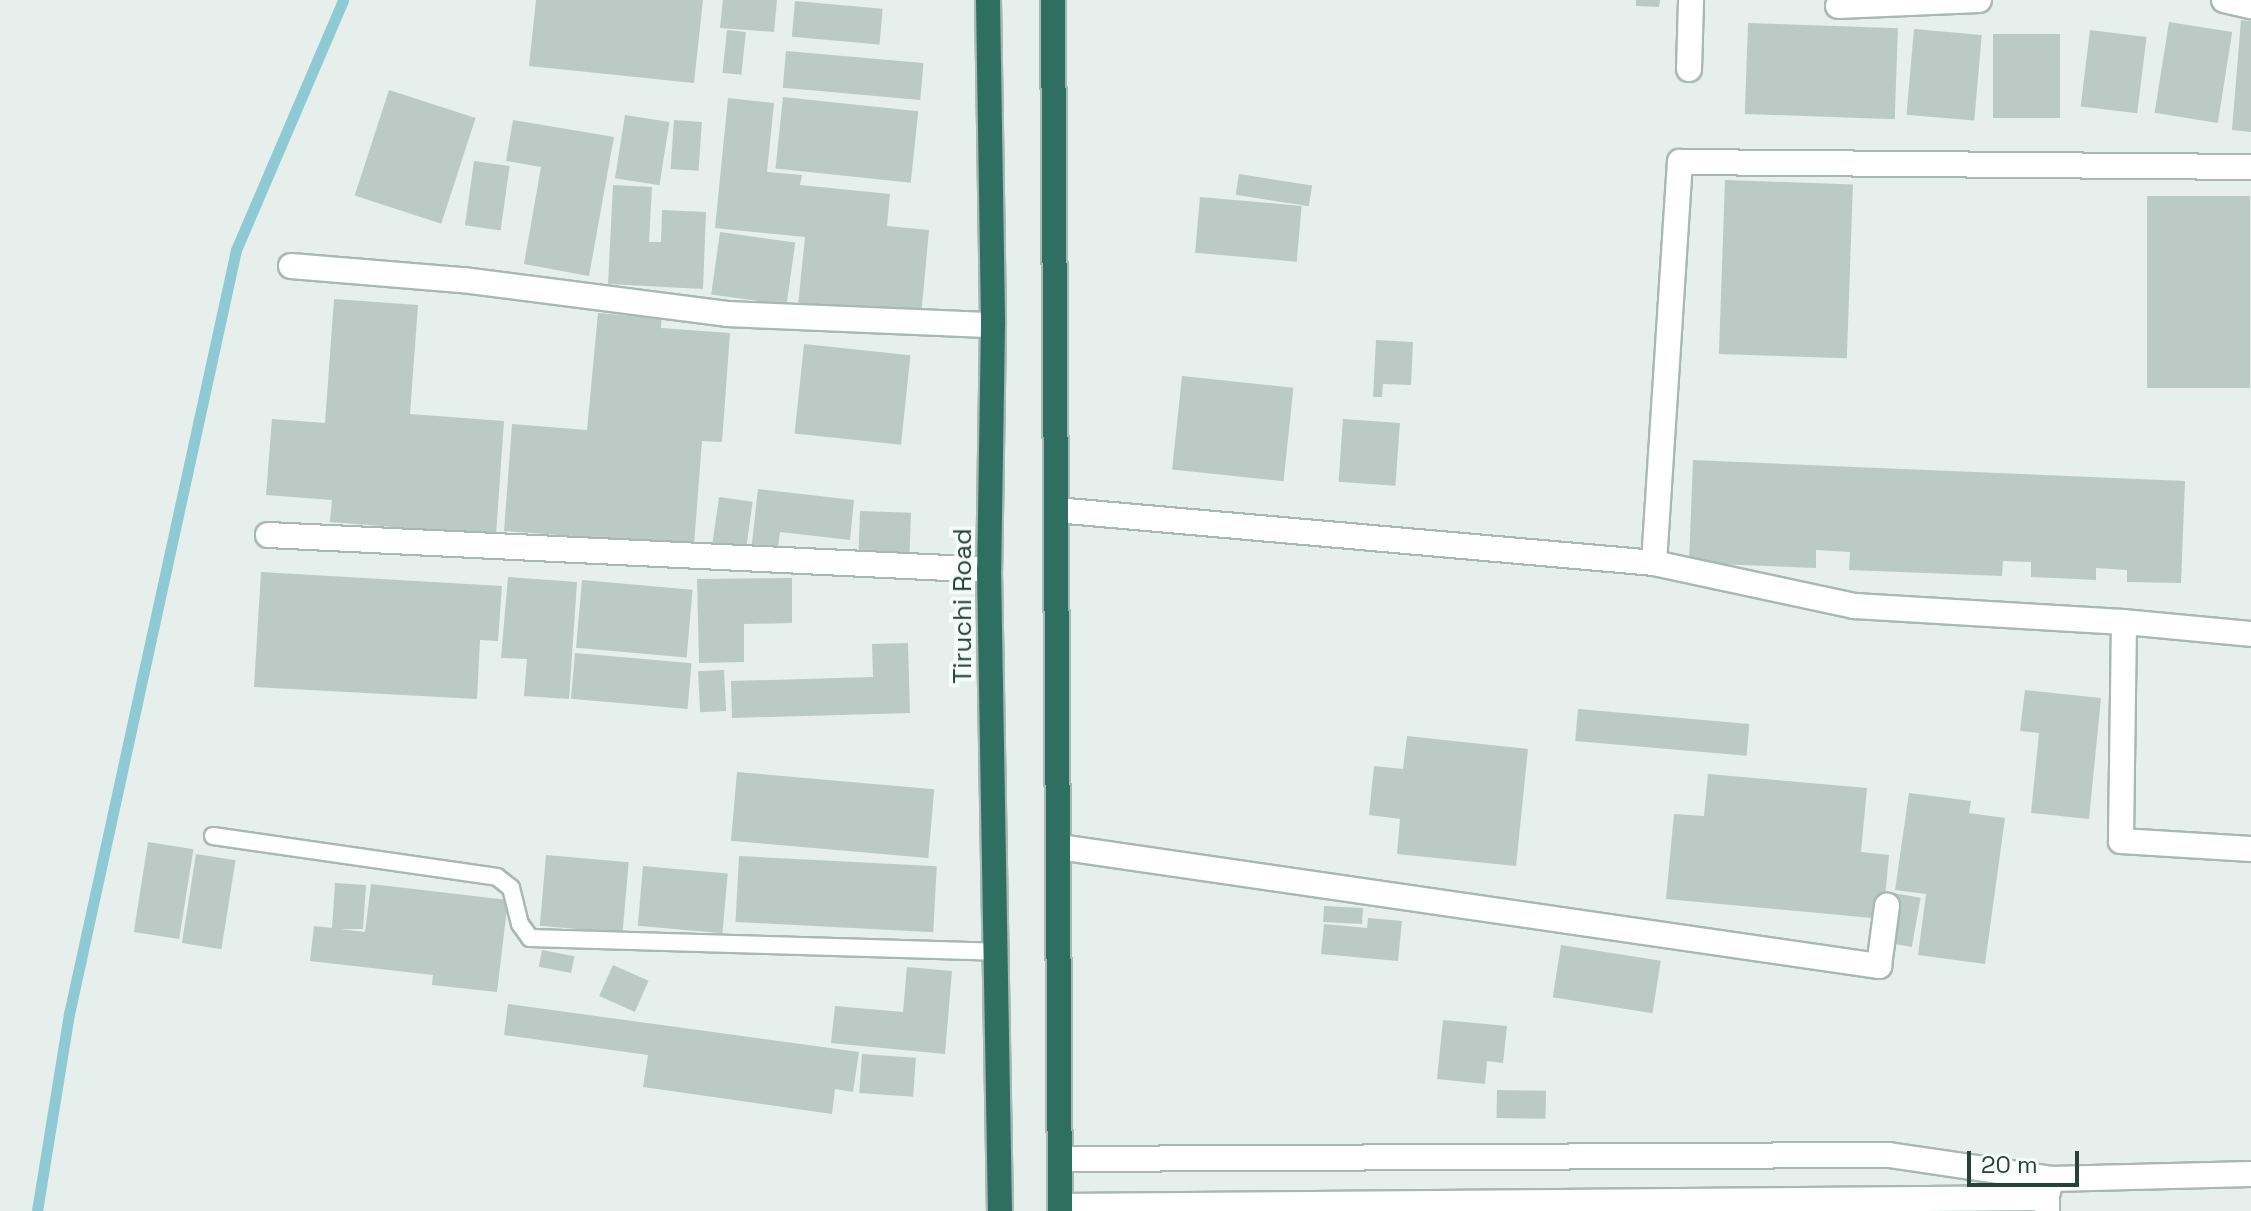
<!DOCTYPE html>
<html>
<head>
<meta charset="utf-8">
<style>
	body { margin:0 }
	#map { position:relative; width:2251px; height:1211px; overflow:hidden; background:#e6efeb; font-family:"Space Grotesk",sans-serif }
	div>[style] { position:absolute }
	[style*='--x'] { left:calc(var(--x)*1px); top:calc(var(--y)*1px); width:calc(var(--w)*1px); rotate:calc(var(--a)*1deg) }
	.stream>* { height:11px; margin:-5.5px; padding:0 5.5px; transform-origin:5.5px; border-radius:5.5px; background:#8ec9d4 }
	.building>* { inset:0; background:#bbcac4; transform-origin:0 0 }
	.roads { filter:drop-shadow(2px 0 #a8b8b2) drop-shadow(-2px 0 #a8b8b2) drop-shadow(0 2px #a8b8b2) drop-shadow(0 -2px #a8b8b2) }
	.lane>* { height:16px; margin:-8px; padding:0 8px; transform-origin:8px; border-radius:8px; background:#fff }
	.street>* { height:24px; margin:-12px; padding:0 12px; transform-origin:12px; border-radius:12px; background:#fff }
	.highway>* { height:24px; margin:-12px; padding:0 12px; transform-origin:12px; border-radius:12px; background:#2f6f62 }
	span { translate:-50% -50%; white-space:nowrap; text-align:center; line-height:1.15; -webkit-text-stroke:8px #f7fbf9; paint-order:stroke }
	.street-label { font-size:26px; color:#24423a }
	.scale { position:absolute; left:1967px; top:1151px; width:112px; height:36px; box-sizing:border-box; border:4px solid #24423a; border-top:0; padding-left:10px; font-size:24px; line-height:28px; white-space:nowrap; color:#24423a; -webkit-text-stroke:6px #f7fbf9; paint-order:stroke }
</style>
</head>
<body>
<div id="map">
	<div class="stream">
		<i style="--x:37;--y:1211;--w:200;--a:-80.8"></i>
		<i style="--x:69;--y:1014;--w:782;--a:-77.67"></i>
		<i style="--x:236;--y:250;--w:272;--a:-66.8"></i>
	</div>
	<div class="building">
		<i style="clip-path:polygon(536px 0,703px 0,694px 83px,529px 66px)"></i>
		<i style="clip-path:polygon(723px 0,777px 0,774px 32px,720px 28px)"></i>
		<i style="clip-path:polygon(1636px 0,1660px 0,1659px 7px,1636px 6px)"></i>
		<i style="left:795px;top:1px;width:88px;height:36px;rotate:5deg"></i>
		<i style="clip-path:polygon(2241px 20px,2251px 21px,2251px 132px,2232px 130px)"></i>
		<i style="left:2169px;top:22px;width:64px;height:92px;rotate:9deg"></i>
		<i style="left:1748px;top:23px;width:150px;height:91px;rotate:2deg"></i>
		<i style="left:1914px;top:29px;width:68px;height:86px;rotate:5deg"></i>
		<i style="left:727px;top:30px;width:19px;height:43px;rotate:6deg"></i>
		<i style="left:2090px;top:30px;width:57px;height:77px;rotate:7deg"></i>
		<i style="left:1993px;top:34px;width:67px;height:84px"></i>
		<i style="left:786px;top:51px;width:138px;height:37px;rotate:5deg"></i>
		<i style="left:389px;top:90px;width:91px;height:111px;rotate:18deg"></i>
		<i style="left:783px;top:97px;width:136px;height:72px;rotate:6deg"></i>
		<i style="clip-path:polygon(728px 98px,774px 103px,767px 172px,802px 175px,800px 185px,890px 194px,887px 226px,929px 230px,921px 317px,798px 305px,805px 237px,715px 228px)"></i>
		<i style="left:625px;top:115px;width:45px;height:64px;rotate:9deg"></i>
		<i style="clip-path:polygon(513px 120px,614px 137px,589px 276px,524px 264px,541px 167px,506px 161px)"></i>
		<i style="left:674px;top:120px;width:28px;height:49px;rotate:4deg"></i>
		<i style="left:474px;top:161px;width:36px;height:65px;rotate:8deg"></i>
		<i style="left:1239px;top:174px;width:74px;height:21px;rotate:9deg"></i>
		<i style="left:1725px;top:180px;width:128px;height:174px;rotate:2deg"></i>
		<i style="clip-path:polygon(613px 185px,652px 187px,649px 242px,661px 242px,662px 210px,706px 212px,703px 289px,608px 284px)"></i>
		<i style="left:2250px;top:196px;width:192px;height:103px;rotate:90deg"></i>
		<i style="left:1200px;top:197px;width:102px;height:56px;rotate:5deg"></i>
		<i style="left:720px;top:232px;width:76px;height:63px;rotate:8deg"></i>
		<i style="clip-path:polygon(334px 299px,418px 305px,410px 414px,504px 421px,496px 535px,330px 522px,332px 500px,266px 495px,272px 419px,325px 423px)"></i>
		<i style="clip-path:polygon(631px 311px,662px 313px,661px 328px,730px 333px,722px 442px,702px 441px,694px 545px,504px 531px,512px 424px,587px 430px,598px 313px,631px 316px)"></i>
		<i style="clip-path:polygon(1376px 340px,1413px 342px,1411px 385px,1383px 384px,1382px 397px,1373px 397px)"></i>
		<i style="left:804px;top:344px;width:107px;height:90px;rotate:6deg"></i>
		<i style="left:1182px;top:376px;width:112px;height:94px;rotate:6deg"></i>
		<i style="left:1343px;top:419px;width:57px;height:63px;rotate:4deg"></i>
		<i style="clip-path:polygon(1693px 460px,2185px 481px,2181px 583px,2127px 582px,2127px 570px,2096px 568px,2096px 580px,2031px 577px,2031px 562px,2003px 561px,2002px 576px,1849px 570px,1850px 552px,1816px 550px,1816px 568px,1689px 563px)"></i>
		<i style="clip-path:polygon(758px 489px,854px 500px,850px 540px,780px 532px,777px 555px,751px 552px)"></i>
		<i style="left:719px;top:497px;width:34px;height:49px;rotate:8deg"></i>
		<i style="left:860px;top:511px;width:51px;height:43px;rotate:2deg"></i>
		<i style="clip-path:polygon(261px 572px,502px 586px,498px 641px,480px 640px,477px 699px,254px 687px)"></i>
		<i style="clip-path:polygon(508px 577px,577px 582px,569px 699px,524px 696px,527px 659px,501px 658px)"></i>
		<i style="clip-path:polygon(792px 578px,792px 623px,744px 624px,744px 662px,699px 663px,697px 579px)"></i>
		<i style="left:582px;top:580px;width:111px;height:68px;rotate:5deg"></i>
		<i style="clip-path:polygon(908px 643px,910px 713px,732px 718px,731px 681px,873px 677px,872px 644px)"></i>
		<i style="left:575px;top:653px;width:117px;height:46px;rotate:5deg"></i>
		<i style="left:724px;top:670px;width:41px;height:26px;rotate:87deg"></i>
		<i style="clip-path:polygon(2025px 690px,2101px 698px,2089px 819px,2031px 813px,2039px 733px,2020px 731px)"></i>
		<i style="left:1578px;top:709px;width:172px;height:32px;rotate:5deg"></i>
		<i style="clip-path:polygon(1407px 736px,1528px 749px,1516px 866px,1397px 854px,1400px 819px,1369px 815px,1374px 766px,1403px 769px)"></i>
		<i style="left:737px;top:772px;width:198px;height:69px;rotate:5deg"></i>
		<i style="clip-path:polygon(1708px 774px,1867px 788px,1861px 852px,1889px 855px,1883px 919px,1666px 899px,1674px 814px,1704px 816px)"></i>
		<i style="clip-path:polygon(1909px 793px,1971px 801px,1969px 813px,2005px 818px,1985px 964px,1918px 955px,1926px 894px,1895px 890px)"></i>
		<i style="left:148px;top:842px;width:46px;height:91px;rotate:9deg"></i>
		<i style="left:196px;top:854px;width:40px;height:90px;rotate:9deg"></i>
		<i style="left:546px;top:855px;width:83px;height:71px;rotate:5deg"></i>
		<i style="left:739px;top:856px;width:198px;height:66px;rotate:3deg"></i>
		<i style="left:643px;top:866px;width:85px;height:60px;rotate:5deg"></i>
		<i style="clip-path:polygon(335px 883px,366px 885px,363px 929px,340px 929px,365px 932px,371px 884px,508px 900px,497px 992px,432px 985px,433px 975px,310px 961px,314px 926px,332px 928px)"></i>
		<i style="left:1893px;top:893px;width:28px;height:50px;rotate:10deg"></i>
		<i style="left:1324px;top:906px;width:39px;height:16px;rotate:3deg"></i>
		<i style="clip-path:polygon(1368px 918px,1402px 921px,1398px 961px,1321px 954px,1324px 924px,1367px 928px)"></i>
		<i style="left:1561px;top:945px;width:101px;height:53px;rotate:9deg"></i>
		<i style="left:542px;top:950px;width:33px;height:17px;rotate:11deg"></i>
		<i style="left:613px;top:965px;width:39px;height:34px;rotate:24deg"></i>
		<i style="clip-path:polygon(907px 967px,952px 971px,945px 1054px,831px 1043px,835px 1006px,903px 1012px)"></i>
		<i style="clip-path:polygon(508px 1004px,859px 1052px,853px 1092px,835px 1089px,832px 1114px,643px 1087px,648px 1055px,504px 1035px)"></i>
		<i style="clip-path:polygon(1443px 1020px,1507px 1026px,1503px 1063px,1487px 1061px,1485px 1084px,1437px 1079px)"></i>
		<i style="left:862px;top:1054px;width:54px;height:39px;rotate:4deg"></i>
		<i style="left:1497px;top:1090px;width:49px;height:28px;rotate:1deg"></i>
	</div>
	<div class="roads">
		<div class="lane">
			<i style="--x:213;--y:836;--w:287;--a:8.2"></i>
			<i style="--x:497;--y:877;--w:18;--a:38"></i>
			<i style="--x:511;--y:888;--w:37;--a:76"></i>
			<i style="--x:520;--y:924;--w:17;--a:54"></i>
			<i style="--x:530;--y:938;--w:466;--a:1.7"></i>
		</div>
		<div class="street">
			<i style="--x:2224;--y:0;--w:28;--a:13"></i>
			<i style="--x:1838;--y:6;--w:141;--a:-2.4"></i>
			<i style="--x:1689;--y:69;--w:69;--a:-88.3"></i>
			<i style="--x:291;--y:266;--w:173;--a:4.7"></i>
			<i style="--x:463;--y:280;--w:266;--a:7.3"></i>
			<i style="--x:727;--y:314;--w:266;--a:2.4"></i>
			<i style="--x:1056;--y:510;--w:600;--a:5.06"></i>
			<i style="--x:1654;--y:563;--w:205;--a:12.1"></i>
			<i style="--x:1854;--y:606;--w:270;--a:3.4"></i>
			<i style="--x:2124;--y:622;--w:219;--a:90.8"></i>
			<i style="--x:2121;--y:841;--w:130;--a:3.5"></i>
			<i style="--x:268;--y:535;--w:722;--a:2.78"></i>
			<i style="--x:1654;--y:563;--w:402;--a:-86.3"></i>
			<i style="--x:1680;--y:162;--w:571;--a:0.5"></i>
			<i style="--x:2124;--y:622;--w:128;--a:5.4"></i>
			<i style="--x:1059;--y:847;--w:829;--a:8.26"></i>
			<i style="--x:1879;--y:966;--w:61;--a:-82.4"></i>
			<i style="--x:1060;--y:1159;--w:829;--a:-0.28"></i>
			<i style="--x:1889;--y:1155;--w:164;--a:8.4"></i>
			<i style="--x:2048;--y:1192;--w:13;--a:-77"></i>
			<i style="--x:2051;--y:1179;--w:200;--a:-1.4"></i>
			<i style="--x:1060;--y:1206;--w:987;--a:-0.46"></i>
			<i style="--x:2047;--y:1198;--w:13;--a:90"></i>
		</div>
		<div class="highway">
			<i style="--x:988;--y:0;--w:325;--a:89.1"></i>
			<i style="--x:993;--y:325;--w:245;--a:90.9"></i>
			<i style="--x:989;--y:570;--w:641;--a:89.02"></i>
			<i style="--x:1053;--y:0;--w:1211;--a:89.67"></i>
		</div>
	</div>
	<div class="street-label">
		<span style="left:963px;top:606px;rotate:-90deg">Tiruchi Road</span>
	</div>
	<div class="scale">20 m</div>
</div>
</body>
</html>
